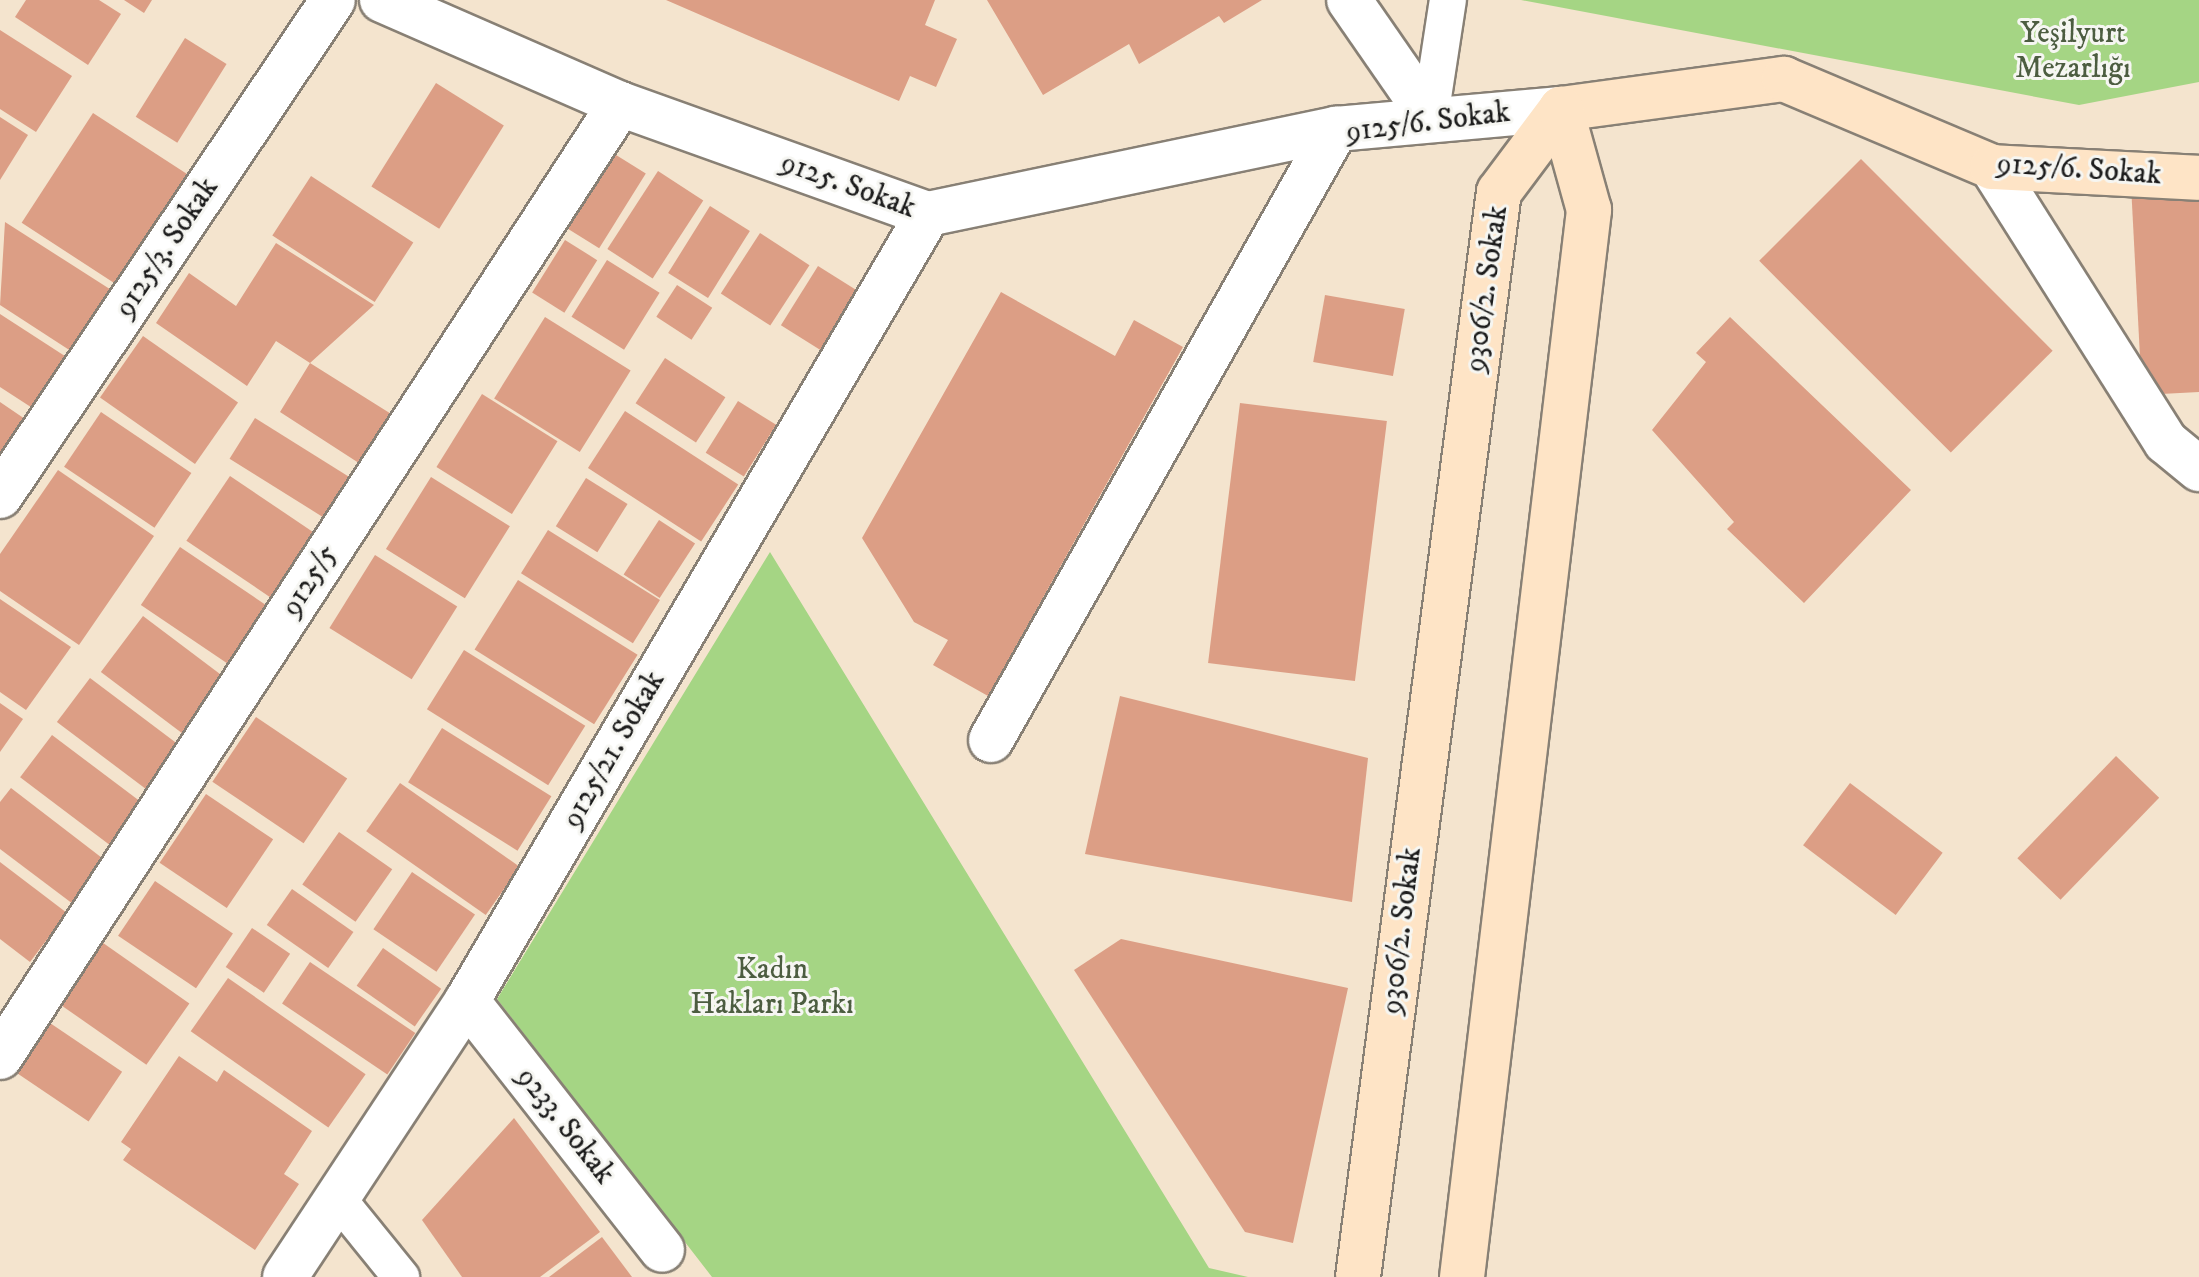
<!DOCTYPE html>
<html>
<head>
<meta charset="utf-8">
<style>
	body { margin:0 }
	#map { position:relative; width:2199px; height:1277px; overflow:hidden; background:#f4e4ce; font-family:"IM FELL DW Pica",serif }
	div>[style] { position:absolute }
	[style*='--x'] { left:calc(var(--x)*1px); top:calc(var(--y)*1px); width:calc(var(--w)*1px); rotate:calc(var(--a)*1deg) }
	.green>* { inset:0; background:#a5d584 }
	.building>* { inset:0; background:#dc9e85; transform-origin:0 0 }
	.roads { filter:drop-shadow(2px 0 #888075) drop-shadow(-2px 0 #888075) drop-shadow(0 2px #888075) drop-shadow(0 -2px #888075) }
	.service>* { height:36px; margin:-18px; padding:0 18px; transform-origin:18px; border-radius:18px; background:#fff }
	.minor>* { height:44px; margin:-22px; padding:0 22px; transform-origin:22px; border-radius:22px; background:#fff }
	.secondary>* { height:44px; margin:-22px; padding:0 22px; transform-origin:22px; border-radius:22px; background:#fee4c6 }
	span { translate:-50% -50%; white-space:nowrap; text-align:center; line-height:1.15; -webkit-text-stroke:6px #f6f6f2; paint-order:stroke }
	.park-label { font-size:30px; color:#4c5d40 }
	.street-label { font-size:30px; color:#1c1c1c }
</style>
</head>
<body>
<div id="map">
	<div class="green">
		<i style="clip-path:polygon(1521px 0,2199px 0,2199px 82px,2079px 105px)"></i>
		<i style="clip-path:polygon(770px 552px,1209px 1268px,1248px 1277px,712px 1277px,497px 999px)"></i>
	</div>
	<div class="building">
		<i style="clip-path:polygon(26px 0,99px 0,121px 14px,88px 65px,15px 17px)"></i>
		<i style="clip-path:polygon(124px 0,152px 0,144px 13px)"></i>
		<i style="clip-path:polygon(666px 0,935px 0,925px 25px,957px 39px,936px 87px,910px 76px,899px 101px)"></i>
		<i style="clip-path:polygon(987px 0,1262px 0,1224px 23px,1219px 16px,1139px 64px,1129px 44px,1043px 95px)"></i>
		<i style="clip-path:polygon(0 30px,72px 76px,36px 132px,0 109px)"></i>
		<i style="left:185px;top:38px;width:49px;height:93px;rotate:32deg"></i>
		<i style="left:436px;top:83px;width:80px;height:122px;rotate:32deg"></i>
		<i style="left:93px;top:113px;width:119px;height:131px;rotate:33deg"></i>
		<i style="clip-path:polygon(0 117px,28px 135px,0 180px)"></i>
		<i style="left:600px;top:145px;width:54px;height:88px;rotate:32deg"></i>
		<i style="left:1861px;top:159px;width:271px;height:144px;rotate:45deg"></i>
		<i style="left:658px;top:171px;width:54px;height:93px;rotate:33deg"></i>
		<i style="left:311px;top:176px;width:122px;height:71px;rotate:33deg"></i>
		<i style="clip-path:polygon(2199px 181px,2199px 392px,2142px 395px,2131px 185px)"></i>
		<i style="left:710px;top:206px;width:47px;height:79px;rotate:32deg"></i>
		<i style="clip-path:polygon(5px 222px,116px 293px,77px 355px,0 305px)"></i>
		<i style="left:760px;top:233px;width:59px;height:72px;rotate:33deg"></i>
		<i style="left:565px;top:240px;width:38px;height:62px;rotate:32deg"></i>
		<i style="clip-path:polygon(276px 243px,374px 305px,310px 363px,396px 417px,365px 467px,280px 412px,310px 363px,276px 341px,247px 386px,156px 323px,189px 273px,236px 306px)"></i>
		<i style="left:607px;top:260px;width:62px;height:67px;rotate:32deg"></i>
		<i style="left:818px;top:266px;width:55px;height:70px;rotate:32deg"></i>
		<i style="left:677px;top:285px;width:42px;height:38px;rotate:33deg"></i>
		<i style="clip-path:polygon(1001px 292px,1115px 356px,1134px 320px,1183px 347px,988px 696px,933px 665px,948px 640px,914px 622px,862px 538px)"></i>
		<i style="left:1325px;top:295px;width:81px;height:68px;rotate:10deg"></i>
		<i style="clip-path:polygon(0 314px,71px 360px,37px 411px,0 387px)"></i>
		<i style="left:545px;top:317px;width:101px;height:96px;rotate:32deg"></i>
		<i style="clip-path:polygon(1730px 317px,1911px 490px,1804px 603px,1727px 529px,1734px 522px,1652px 430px,1706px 362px,1696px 353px)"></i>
		<i style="left:143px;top:336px;width:116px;height:75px;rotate:35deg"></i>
		<i style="left:665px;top:358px;width:72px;height:54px;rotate:33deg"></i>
		<i style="left:482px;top:394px;width:89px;height:86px;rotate:32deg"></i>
		<i style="left:738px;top:401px;width:45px;height:61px;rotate:32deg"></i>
		<i style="clip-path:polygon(0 402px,25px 419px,0 455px)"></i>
		<i style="left:1240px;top:403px;width:148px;height:262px;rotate:7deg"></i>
		<i style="left:625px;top:411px;width:135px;height:68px;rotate:33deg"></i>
		<i style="left:101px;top:412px;width:109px;height:66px;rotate:34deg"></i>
		<i style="left:255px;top:418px;width:115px;height:48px;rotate:32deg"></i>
		<i style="clip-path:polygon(58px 470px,154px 536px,79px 645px,0 591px,0 554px)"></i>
		<i style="left:230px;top:476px;width:101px;height:78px;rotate:34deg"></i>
		<i style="left:431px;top:477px;width:93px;height:85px;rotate:32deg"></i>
		<i style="left:586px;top:478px;width:49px;height:57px;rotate:32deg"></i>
		<i style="left:659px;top:520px;width:43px;height:65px;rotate:33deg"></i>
		<i style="left:548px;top:530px;width:132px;height:51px;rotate:32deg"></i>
		<i style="left:180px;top:547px;width:108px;height:70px;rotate:34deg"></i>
		<i style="left:375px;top:555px;width:97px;height:86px;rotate:32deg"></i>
		<i style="left:518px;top:580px;width:141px;height:82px;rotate:32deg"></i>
		<i style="clip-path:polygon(0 599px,71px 647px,26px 710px,0 692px)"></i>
		<i style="left:143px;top:616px;width:113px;height:70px;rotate:37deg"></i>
		<i style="left:464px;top:650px;width:143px;height:70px;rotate:32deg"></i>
		<i style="left:90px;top:678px;width:121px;height:55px;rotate:37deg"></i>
		<i style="clip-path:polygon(1120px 696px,1368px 758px,1352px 902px,1085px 854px)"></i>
		<i style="clip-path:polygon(0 703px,23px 719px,0 752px)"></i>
		<i style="left:256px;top:717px;width:110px;height:78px;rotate:34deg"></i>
		<i style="left:442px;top:728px;width:129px;height:64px;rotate:32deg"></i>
		<i style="left:52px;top:735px;width:121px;height:53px;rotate:37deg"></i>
		<i style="left:2116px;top:756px;width:60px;height:142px;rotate:44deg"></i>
		<i style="left:400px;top:783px;width:146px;height:59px;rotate:35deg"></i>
		<i style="left:1850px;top:783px;width:116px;height:78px;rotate:37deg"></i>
		<i style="clip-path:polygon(11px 788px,106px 861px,73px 904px,0 849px,0 802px)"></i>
		<i style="left:206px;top:794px;width:81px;height:83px;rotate:34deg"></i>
		<i style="left:339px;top:832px;width:65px;height:64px;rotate:35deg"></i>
		<i style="clip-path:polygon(0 862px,67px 913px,30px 962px,0 939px)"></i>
		<i style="left:412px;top:872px;width:76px;height:69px;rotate:34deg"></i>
		<i style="left:155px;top:881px;width:94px;height:66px;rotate:34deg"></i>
		<i style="left:292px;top:889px;width:75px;height:44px;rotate:35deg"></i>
		<i style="left:252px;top:928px;width:46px;height:47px;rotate:34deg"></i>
		<i style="left:96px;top:938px;width:114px;height:75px;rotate:35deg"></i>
		<i style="clip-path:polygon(1121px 939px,1348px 988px,1293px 1243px,1245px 1232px,1074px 970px)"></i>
		<i style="left:383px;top:948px;width:71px;height:46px;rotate:35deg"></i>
		<i style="left:310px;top:962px;width:127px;height:50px;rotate:34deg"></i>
		<i style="left:228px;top:978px;width:168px;height:65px;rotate:35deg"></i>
		<i style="left:50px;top:1023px;width:87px;height:60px;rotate:34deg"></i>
		<i style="clip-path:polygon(179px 1056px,217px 1082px,224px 1070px,312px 1131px,284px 1174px,299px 1184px,255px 1250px,123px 1160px,131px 1149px,121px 1142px)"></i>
		<i style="clip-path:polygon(514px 1118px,600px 1232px,540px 1277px,462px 1277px,422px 1220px)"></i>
		<i style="clip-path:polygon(602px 1237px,632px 1277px,549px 1277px)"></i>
	</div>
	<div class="roads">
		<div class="service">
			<i style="--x:1430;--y:117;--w:118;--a:-81.3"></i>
			<i style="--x:337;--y:1198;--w:102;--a:51"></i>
		</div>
		<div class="minor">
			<i style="--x:382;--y:0;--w:260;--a:23.6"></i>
			<i style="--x:620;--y:104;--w:327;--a:19.7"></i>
			<i style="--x:928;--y:214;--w:417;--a:-11.8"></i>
			<i style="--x:1349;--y:0;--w:142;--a:55.3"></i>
			<i style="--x:1992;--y:167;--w:325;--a:57.7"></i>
			<i style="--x:2166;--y:442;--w:43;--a:39.3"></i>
			<i style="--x:0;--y:496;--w:597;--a:-56.12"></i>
			<i style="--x:991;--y:740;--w:702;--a:-60.55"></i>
			<i style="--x:1336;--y:129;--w:226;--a:-5.1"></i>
			<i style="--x:467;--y:1001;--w:316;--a:51.9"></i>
			<i style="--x:0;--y:1057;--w:1137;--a:-56.95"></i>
			<i style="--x:285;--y:1277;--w:331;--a:-56.6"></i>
			<i style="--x:467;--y:1001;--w:912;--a:-59.64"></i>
		</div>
		<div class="secondary">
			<i style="--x:1561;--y:109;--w:225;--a:-7.7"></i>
			<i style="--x:1784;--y:79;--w:226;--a:22.9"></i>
			<i style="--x:1992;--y:167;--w:207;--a:3"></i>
			<i style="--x:1358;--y:1277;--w:1094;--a:-82.6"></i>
			<i style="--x:1499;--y:192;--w:104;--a:-53.2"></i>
			<i style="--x:1462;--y:1277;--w:1075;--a:-83.21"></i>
			<i style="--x:1589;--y:210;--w:105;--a:-105.5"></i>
		</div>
	</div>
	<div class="park-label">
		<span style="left:2073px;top:51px">Yeşilyurt<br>Mezarlığı</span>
		<span style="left:772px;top:987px">Kadın<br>Hakları Parkı</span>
	</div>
	<div class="street-label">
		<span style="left:1428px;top:123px;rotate:-7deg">9125/6. Sokak</span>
		<span style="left:2079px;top:170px;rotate:4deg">9125/6. Sokak</span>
		<span style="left:848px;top:186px;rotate:20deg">9125. Sokak</span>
		<span style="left:167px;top:248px;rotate:-56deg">9125/3. Sokak</span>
		<span style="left:1487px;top:289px;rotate:-82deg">9306/2. Sokak</span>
		<span style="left:310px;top:581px;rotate:-57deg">9125/5</span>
		<span style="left:614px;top:750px;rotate:-60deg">9125/21. Sokak</span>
		<span style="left:1402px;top:931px;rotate:-83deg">9306/2. Sokak</span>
		<span style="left:565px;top:1126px;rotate:52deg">9233. Sokak</span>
	</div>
</div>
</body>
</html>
